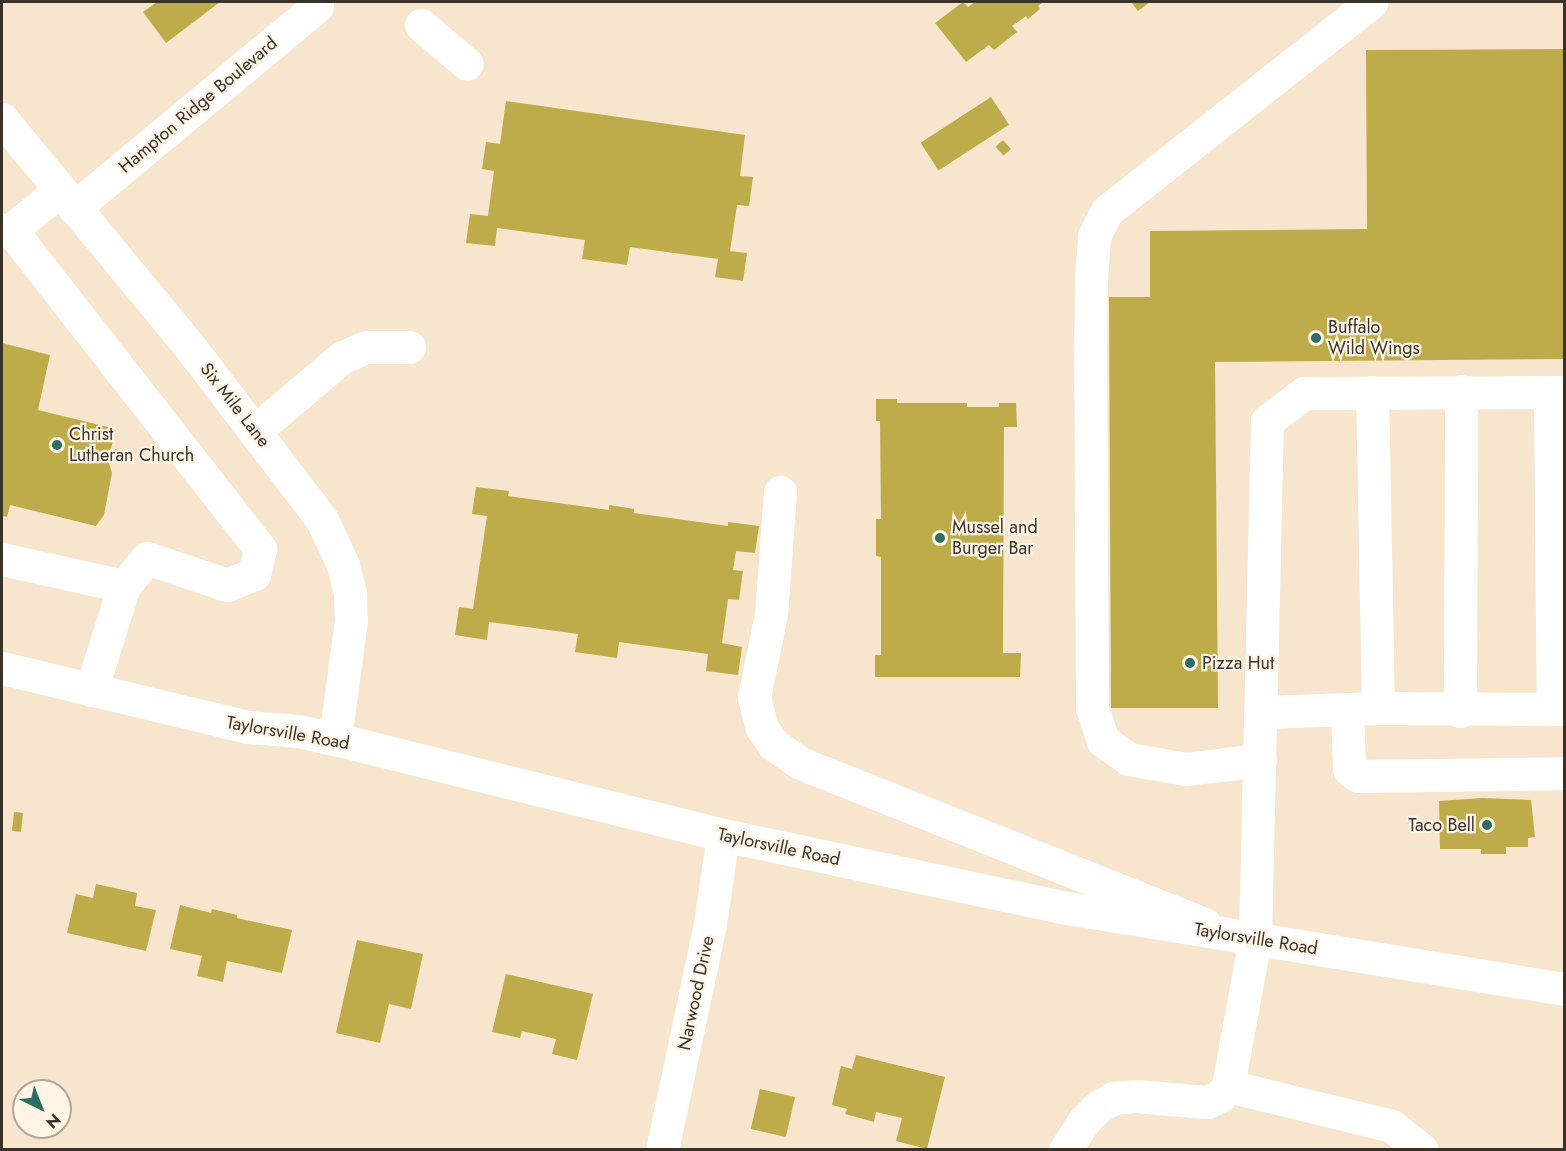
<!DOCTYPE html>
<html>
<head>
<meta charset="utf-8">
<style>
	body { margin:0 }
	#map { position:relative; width:1566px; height:1151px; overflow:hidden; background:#f7e6cd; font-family:Jost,sans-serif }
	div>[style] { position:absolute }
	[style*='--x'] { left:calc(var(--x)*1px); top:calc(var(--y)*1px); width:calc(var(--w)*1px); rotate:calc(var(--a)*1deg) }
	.building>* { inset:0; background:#beab4a; transform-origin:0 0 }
	.minor>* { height:33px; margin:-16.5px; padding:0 16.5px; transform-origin:16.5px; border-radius:16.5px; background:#fff }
	.major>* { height:33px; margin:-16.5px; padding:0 16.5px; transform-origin:16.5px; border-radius:16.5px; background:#fff }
	.dots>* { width:16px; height:16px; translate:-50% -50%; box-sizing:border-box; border:3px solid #fff4e5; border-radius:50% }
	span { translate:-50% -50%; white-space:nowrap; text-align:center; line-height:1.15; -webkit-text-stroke:4.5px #fff4e5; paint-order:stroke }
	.street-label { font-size:18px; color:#393229 }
	.poi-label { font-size:18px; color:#393229 }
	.left { translate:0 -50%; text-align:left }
	.right { translate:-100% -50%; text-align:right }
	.frame { position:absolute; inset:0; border:3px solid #393229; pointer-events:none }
	.north { position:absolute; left:12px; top:1079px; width:60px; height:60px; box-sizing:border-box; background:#fff4e5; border:2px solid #b0a69a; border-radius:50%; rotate:137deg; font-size:16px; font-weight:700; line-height:24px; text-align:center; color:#393229 }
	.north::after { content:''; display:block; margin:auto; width:21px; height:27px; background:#2b6f62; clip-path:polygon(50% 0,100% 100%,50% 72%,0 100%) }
</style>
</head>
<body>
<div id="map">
	<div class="building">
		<i style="clip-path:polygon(157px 2px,220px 2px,166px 43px,143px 12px)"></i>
		<i style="clip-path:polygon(963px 2px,968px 7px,975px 2px,1043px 2px,1038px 6px,1040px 9px,1028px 19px,1026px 16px,1012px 26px,1017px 32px,994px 50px,989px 45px,966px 62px,935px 23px)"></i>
		<i style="clip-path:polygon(1131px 2px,1150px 2px,1138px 11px)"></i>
		<i style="clip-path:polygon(1564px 49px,1564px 359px,1215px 362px,1218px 708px,1111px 708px,1109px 297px,1150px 297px,1150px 231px,1367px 229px,1366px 50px)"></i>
		<i style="left:991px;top:97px;width:33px;height:84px;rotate:57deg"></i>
		<i style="clip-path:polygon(506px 101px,745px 135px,740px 176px,753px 177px,749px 206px,737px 205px,730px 251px,747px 253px,743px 281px,715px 277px,718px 259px,630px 247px,627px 265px,582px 259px,585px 240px,497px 228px,495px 246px,466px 243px,470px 214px,488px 216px,494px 171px,482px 169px,486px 142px,500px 144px)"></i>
		<i style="left:1003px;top:140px;width:12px;height:10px;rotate:48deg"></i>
		<i style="clip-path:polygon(2px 343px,50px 355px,38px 410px,116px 429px,108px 460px,112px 473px,104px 515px,96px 526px,10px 505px,7px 517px,2px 516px)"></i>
		<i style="clip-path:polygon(876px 399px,897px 399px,897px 403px,967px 403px,967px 407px,999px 407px,999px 403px,1016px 403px,1017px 427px,1004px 427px,1003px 653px,1021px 653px,1020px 677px,875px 677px,875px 655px,881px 655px,881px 557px,876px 556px,876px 519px,881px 519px,880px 421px,876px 421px)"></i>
		<i style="clip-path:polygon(476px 487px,509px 491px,508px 496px,609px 510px,609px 505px,634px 509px,634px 513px,728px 526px,728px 522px,759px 526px,755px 553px,736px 551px,733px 570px,743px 571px,739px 600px,728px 599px,722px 643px,742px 647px,738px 675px,706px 671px,708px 654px,619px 642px,617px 658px,575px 652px,578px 634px,489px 622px,487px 640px,455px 635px,459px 607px,473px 609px,487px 516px,472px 514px)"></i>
		<i style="clip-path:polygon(1482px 798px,1531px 800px,1535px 837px,1528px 838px,1528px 847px,1506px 847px,1506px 854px,1481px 854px,1481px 849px,1440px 849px,1439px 801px)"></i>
		<i style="left:14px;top:812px;width:9px;height:19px;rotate:6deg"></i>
		<i style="clip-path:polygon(96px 884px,137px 893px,135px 906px,156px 910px,146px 951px,67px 933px,76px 894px,93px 898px)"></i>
		<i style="clip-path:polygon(180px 905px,211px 913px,212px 909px,237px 915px,237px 918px,292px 930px,282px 973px,227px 961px,223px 982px,197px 976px,202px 956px,170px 949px)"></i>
		<i style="clip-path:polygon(357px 940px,423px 954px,411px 1009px,389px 1004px,380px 1043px,336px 1033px)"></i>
		<i style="clip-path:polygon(506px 974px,593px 994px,577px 1060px,552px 1054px,556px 1039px,522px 1031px,520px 1038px,492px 1032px)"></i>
		<i style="clip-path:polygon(856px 1055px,945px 1077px,927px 1149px,896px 1141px,902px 1118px,876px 1112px,874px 1122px,845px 1114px,847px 1109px,832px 1105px,841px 1066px,852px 1069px)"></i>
		<i style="left:760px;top:1089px;width:36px;height:41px;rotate:13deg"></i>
	</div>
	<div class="minor">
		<i style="--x:421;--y:25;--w:60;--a:40.3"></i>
		<i style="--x:2;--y:119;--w:301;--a:50.5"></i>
		<i style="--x:193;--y:351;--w:213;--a:52.6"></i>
		<i style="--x:322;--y:520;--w:50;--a:65"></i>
		<i style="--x:343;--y:565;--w:30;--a:76"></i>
		<i style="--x:350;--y:594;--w:26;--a:88"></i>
		<i style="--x:351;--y:620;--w:120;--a:97.7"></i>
		<i style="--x:74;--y:208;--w:316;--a:-39.7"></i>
		<i style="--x:317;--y:6;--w:6;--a:-135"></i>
		<i style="--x:2;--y:230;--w:9;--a:0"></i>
		<i style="--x:11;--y:230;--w:63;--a:-39.2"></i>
		<i style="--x:11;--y:230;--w:405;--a:52"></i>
		<i style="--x:260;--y:549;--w:26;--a:103"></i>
		<i style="--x:254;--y:574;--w:29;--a:158"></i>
		<i style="--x:227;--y:585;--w:84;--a:-161.4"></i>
		<i style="--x:147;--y:558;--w:36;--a:129"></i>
		<i style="--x:124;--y:586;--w:109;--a:107.6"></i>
		<i style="--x:1372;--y:392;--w:316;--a:88.9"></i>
		<i style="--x:1550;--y:392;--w:317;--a:89.5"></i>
		<i style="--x:255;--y:431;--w:113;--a:-40.3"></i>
		<i style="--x:341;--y:358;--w:27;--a:-24"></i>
		<i style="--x:366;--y:347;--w:43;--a:0"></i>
		<i style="--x:780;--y:492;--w:122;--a:94.2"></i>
		<i style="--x:771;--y:614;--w:85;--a:101.6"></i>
		<i style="--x:754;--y:697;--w:32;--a:76"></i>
		<i style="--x:762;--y:728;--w:19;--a:55"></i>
		<i style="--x:773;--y:744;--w:33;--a:35"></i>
		<i style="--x:800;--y:763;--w:436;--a:21.7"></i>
		<i style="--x:2;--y:559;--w:125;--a:12.5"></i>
		<i style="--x:1347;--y:711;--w:58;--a:88"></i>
		<i style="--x:1349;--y:769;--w:11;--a:38"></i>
		<i style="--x:1358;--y:776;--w:206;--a:-0.8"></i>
		<i style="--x:1460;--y:711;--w:320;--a:-89.8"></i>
		<i style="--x:1261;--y:712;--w:117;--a:-2"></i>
		<i style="--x:1378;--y:708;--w:186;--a:0.3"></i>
		<i style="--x:1260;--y:760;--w:75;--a:173.1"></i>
		<i style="--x:1186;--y:769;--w:58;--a:-170"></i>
		<i style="--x:1129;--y:759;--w:32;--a:-145"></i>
		<i style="--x:1103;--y:741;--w:35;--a:-108"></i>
		<i style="--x:1092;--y:708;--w:349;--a:-90.3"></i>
		<i style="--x:1090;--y:359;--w:79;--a:-89.3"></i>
		<i style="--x:1091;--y:280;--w:44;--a:-86.1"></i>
		<i style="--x:1094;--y:236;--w:28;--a:-63"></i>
		<i style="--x:1107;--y:211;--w:337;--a:-38.3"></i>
		<i style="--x:1228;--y:1086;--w:169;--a:13.7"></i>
		<i style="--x:1392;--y:1126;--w:38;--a:39"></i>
		<i style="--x:662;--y:1150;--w:231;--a:-78"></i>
		<i style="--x:710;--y:924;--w:90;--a:-81.7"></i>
		<i style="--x:1065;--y:1150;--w:35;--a:-57"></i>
		<i style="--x:1084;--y:1121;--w:21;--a:-45"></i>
		<i style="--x:1099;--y:1106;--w:17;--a:-28"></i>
		<i style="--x:1114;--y:1098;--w:21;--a:-5"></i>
		<i style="--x:1135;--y:1096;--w:72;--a:4.8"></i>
		<i style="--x:1207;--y:1102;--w:14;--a:-25"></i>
		<i style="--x:1220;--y:1096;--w:13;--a:-51"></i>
		<i style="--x:1228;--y:1086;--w:149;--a:-79.6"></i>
		<i style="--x:1255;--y:939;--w:518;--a:-88.67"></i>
		<i style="--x:1267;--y:421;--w:46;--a:-37.1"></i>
		<i style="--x:1304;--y:393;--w:260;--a:-0.2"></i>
	</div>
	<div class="major">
		<i style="--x:2;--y:668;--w:253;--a:13.5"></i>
		<i style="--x:248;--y:727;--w:51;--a:4.5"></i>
		<i style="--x:299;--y:731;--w:37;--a:13"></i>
		<i style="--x:335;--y:739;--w:400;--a:13.9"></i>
		<i style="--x:723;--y:835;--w:346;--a:12"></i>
		<i style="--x:1061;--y:907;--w:510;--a:9.26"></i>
	</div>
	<div class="dots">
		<i style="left:1316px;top:338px;background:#2b6f62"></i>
		<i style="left:57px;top:445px;background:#2b6f62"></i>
		<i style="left:940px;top:538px;background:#2b6f62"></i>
		<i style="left:1190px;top:663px;background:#2b6f62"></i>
		<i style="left:1487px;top:825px;background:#2b6f62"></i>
	</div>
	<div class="street-label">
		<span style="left:198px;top:105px;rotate:-40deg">Hampton Ridge Boulevard</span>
		<span style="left:235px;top:405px;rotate:52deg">Six Mile Lane</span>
		<span style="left:288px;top:733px;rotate:10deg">Taylorsville Road</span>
		<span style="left:779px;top:847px;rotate:12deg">Taylorsville Road</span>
		<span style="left:1256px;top:939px;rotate:9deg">Taylorsville Road</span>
		<span style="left:696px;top:993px;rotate:-78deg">Narwood Drive</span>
	</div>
	<div class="poi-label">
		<span class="left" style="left:1328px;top:338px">Buffalo<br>Wild Wings</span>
		<span class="left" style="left:69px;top:445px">Christ<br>Lutheran Church</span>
		<span class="left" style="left:952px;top:538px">Mussel and<br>Burger Bar</span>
		<span class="left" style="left:1202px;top:663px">Pizza Hut</span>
		<span class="right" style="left:1475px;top:825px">Taco Bell</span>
	</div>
	<div class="frame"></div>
	<div class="north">N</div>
</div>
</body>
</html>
